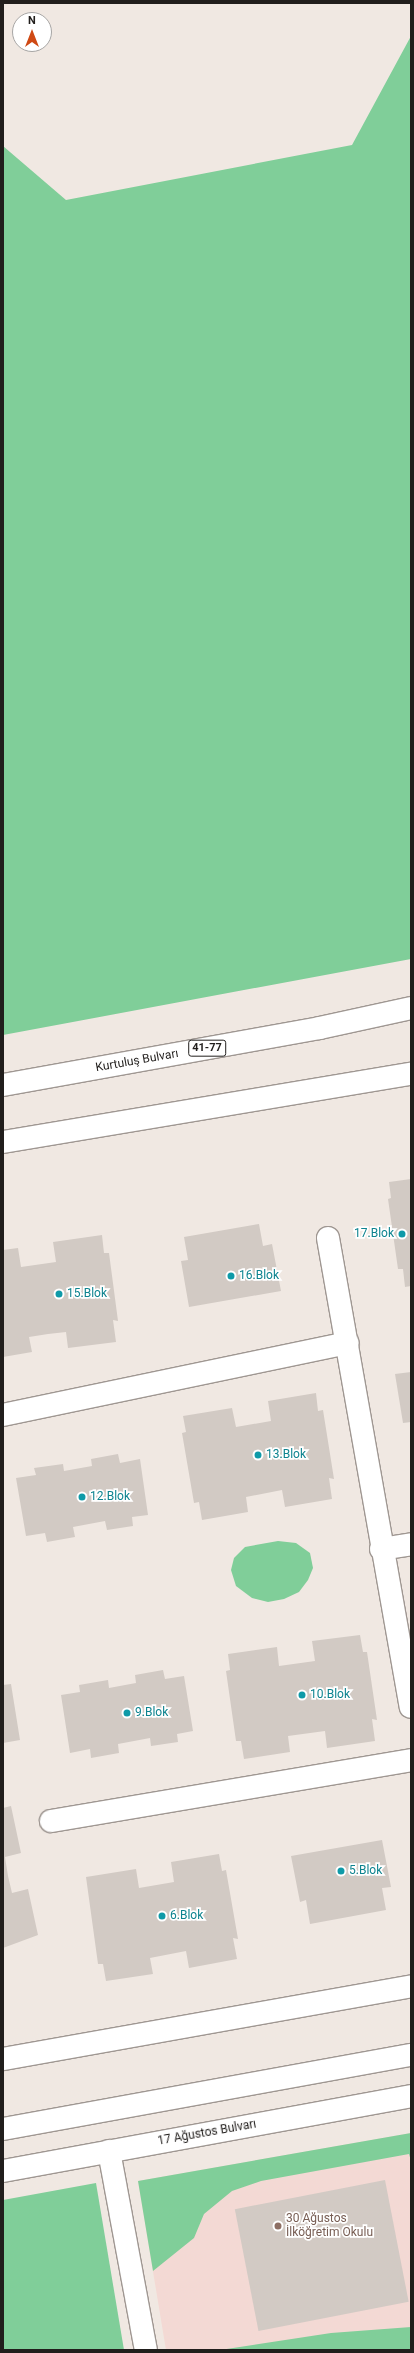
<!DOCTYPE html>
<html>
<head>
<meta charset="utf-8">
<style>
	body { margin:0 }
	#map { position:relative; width:414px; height:2353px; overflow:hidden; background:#f0e8e2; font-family:Roboto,sans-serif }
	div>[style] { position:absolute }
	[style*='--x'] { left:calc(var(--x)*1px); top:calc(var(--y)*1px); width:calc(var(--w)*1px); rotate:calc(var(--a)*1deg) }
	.education>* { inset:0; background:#f3d9d4 }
	.green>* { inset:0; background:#80ce99 }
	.building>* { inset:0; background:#d2cac4; transform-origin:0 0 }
	.roads { filter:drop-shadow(1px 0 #9f9792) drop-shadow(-1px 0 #9f9792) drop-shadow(0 1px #9f9792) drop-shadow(0 -1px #9f9792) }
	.street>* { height:22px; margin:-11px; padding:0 11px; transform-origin:11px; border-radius:11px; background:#fff }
	.secondary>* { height:22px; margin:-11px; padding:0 11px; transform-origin:11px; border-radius:11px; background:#fff }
	.highway>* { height:22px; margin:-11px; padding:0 11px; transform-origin:11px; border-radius:11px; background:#fff }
	.dots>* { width:11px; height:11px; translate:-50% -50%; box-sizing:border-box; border:2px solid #fff; border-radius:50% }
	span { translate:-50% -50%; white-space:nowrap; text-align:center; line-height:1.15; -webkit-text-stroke:3.5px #fff; paint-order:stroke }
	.shield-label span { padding:1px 3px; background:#fff; border:1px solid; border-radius:3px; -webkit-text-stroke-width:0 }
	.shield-label { font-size:11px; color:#211e1c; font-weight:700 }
	.street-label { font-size:12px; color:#211e1c }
	.culture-label { font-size:12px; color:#0d838f }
	.right { translate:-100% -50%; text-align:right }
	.left { translate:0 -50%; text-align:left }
	.education-label { font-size:12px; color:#785e54 }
	.frame { position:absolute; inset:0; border:4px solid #211e1c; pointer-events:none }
	.north { position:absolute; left:12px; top:12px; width:40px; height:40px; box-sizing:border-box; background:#fff; border:1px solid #a6a5a4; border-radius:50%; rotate:0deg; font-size:11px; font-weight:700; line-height:16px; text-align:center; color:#211e1c }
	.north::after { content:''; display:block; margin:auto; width:14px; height:18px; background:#cf4914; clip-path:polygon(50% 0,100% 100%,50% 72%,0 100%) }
</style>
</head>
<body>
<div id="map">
	<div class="education">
		<i style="clip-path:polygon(411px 2133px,411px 2350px,166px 2350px,138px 2181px)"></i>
	</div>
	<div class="green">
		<i style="clip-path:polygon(411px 36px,411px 959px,3px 1035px,3px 146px,66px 200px,352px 145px)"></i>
		<i style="clip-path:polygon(278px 1541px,296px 1543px,310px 1553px,313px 1568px,308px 1580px,299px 1592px,284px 1599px,268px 1602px,252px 1598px,236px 1586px,231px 1570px,234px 1558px,245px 1547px)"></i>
		<i style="clip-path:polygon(411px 2133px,411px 2161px,409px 2154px,261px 2181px,232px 2191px,204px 2214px,194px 2238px,153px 2271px,138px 2181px)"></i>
		<i style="clip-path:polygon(96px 2183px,124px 2350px,3px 2350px,3px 2200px)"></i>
		<i style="clip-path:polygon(411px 2327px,411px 2350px,220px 2350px,331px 2333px)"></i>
	</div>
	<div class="building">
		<i style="clip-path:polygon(411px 1179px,411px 1286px,405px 1287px,403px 1269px,398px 1269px,388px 1199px,391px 1198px,389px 1182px)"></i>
		<i style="clip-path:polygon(259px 1224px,263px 1246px,272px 1244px,281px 1291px,189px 1307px,181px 1261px,188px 1260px,184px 1237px)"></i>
		<i style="clip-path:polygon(102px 1235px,104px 1253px,109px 1253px,118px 1321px,113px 1320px,116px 1342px,68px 1348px,66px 1332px,48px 1334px,29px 1337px,32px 1352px,3px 1357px,3px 1250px,18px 1248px,21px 1267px,56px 1262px,53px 1242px)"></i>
		<i style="clip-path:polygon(411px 1372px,411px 1422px,403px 1423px,395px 1374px)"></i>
		<i style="clip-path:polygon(316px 1393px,318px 1411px,323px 1410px,334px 1479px,329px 1478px,332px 1499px,285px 1507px,282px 1490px,246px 1497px,248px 1512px,202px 1520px,199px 1502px,194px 1503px,182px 1433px,186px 1432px,183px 1416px,232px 1408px,236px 1427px,271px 1421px,268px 1401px)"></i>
		<i style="clip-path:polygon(118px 1454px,120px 1463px,140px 1459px,148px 1515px,132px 1517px,133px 1526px,107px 1530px,105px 1521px,73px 1527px,75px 1537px,47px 1542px,45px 1533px,26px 1536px,16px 1478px,36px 1475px,34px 1468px,63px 1464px,64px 1471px,92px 1466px,91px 1459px)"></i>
		<i style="clip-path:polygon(360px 1635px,363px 1652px,367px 1652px,377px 1720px,372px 1719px,375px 1741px,327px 1748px,325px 1731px,288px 1736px,290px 1752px,244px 1759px,241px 1741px,236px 1741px,226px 1671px,230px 1670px,228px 1654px,277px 1647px,279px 1666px,315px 1661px,312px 1641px)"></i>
		<i style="clip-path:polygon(163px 1670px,165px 1679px,184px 1676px,193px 1731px,177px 1734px,178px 1742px,151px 1746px,150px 1738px,118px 1744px,119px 1753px,91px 1758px,90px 1749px,70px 1753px,61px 1695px,80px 1692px,79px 1685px,108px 1680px,109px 1688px,136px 1683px,135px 1675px)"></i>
		<i style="clip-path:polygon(11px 1684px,20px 1740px,3px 1743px,3px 1685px)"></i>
		<i style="clip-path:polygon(11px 1806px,21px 1853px,5px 1857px,8px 1876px,12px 1893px,28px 1889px,38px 1935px,3px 1948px,3px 1808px)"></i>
		<i style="clip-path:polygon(382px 1840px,391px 1887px,382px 1888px,386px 1910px,310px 1924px,306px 1900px,300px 1902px,291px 1856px)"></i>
		<i style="clip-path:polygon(219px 1854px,222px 1871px,226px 1870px,238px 1939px,233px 1938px,237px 1959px,189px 1968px,186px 1951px,150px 1958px,153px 1974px,106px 1981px,103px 1964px,98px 1964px,86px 1877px,136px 1869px,139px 1888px,174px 1882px,171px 1862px)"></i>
		<i style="left:385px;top:2180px;width:124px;height:153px;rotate:79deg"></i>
	</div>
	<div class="roads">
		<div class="street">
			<i style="--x:328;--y:1238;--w:476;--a:80"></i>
			<i style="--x:3;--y:1415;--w:352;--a:-11.8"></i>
			<i style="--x:381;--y:1549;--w:30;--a:-9"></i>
			<i style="--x:51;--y:1821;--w:365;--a:-9.6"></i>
			<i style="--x:3;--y:2059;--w:414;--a:-10.1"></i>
			<i style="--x:109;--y:2151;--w:202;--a:79.5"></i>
		</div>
		<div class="secondary">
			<i style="--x:3;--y:2129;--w:415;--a:-10.3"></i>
			<i style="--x:3;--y:2171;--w:415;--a:-10.4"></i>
		</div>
		<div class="highway">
			<i style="--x:3;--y:1085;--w:322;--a:-10.2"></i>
			<i style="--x:320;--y:1028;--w:93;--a:-12.4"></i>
			<i style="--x:3;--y:1142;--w:414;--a:-9.5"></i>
		</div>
	</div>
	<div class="dots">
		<i style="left:402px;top:1234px;background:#0f9aa8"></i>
		<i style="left:231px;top:1276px;background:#0f9aa8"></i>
		<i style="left:59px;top:1294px;background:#0f9aa8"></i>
		<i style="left:258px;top:1455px;background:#0f9aa8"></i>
		<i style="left:82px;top:1497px;background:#0f9aa8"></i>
		<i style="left:302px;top:1695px;background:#0f9aa8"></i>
		<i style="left:127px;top:1713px;background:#0f9aa8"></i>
		<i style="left:341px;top:1871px;background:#0f9aa8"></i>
		<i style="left:162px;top:1916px;background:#0f9aa8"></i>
		<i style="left:278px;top:2226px;background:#8d6e63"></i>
	</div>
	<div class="shield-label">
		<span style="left:207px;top:1048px">41-77</span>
	</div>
	<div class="street-label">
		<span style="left:137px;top:1061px;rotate:-10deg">Kurtuluş Bulvarı</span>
		<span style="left:207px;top:2133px;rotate:-10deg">17 Ağustos Bulvarı</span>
	</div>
	<div class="culture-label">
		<span class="right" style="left:394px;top:1234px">17.Blok</span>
		<span class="left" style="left:239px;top:1276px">16.Blok</span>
		<span class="left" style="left:67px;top:1294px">15.Blok</span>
		<span class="left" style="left:266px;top:1455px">13.Blok</span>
		<span class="left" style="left:90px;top:1497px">12.Blok</span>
		<span class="left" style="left:310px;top:1695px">10.Blok</span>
		<span class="left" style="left:135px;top:1713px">9.Blok</span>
		<span class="left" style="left:349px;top:1871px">5.Blok</span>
		<span class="left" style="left:170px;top:1916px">6.Blok</span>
	</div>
	<div class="education-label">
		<span class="left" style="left:286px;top:2226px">30 Ağustos<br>İlköğretim Okulu</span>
	</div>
	<div class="frame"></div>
	<div class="north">N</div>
</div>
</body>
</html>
